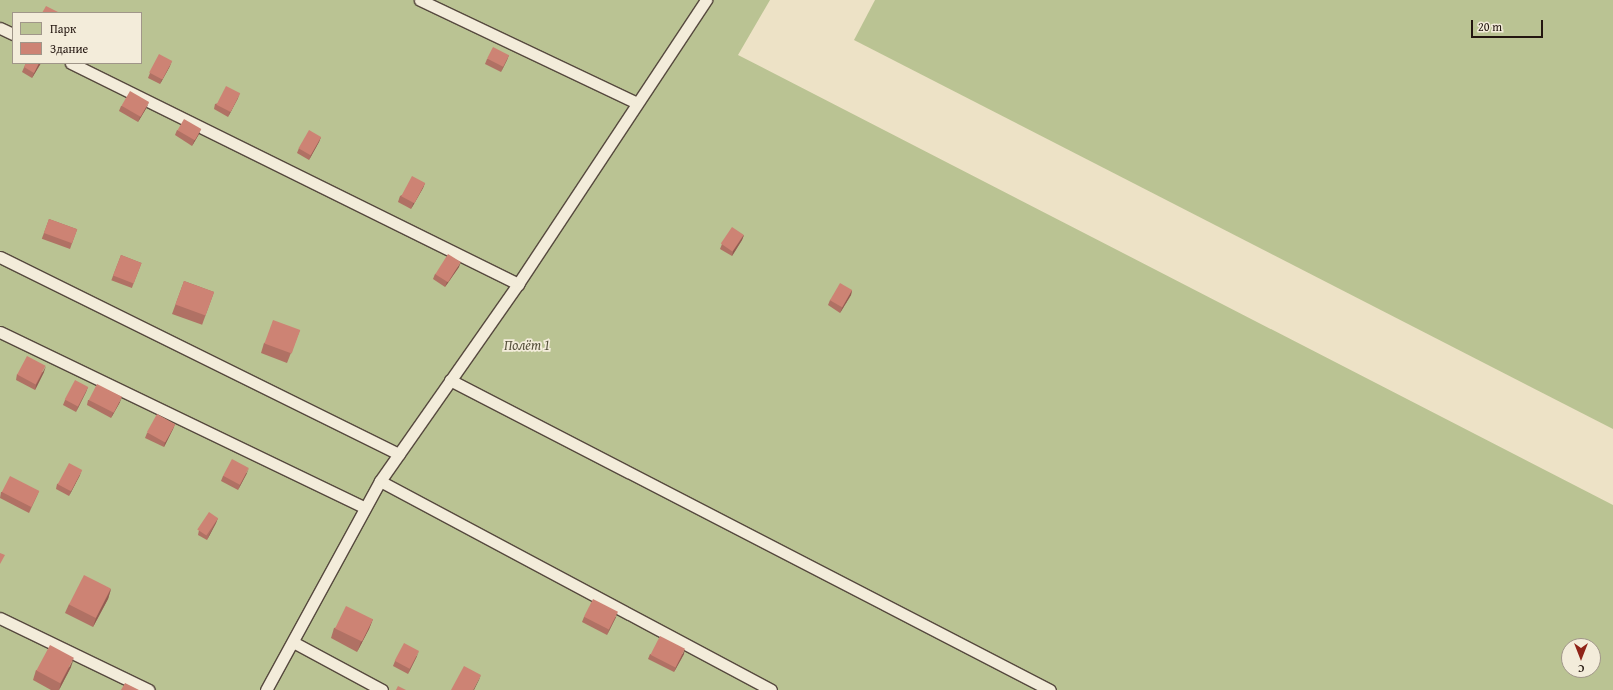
<!DOCTYPE html>
<html>
<head>
<meta charset="utf-8">
<style>
	body { margin:0 }
	#map { position:relative; width:1613px; height:690px; overflow:hidden; background:#ede2c6; font-family:"Gentium Book Plus",serif }
	div>[style] { position:absolute }
	[style*='--x'] { left:calc(var(--x)*1px); top:calc(var(--y)*1px); width:calc(var(--w)*1px); rotate:calc(var(--a)*1deg) }
	.green>* { inset:0; background:#bac393 }
	.roads { filter:drop-shadow(1px 0 #56493e) drop-shadow(-1px 0 #56493e) drop-shadow(0 1px #56493e) drop-shadow(0 -1px #56493e) }
	.lane>* { height:11px; margin:-5.5px; padding:0 5.5px; transform-origin:5.5px; border-radius:5.5px; background:#f3ecda }
	.wall>* { inset:0; background:#b07164; transform-origin:0 0 }
	.shaded-wall>* { inset:0; background:#905c51 }
	.building>* { inset:0; background:#cd8374; transform-origin:0 0 }
	span { translate:-50% -50%; white-space:nowrap; text-align:center; line-height:1.15; -webkit-text-stroke:3.5px #f3ecda; paint-order:stroke }
	.park-label { font-size:14px; color:#58533e; font-style:italic }
	.legend { position:absolute; left:12px; top:12px; width:130px; height:52px; box-sizing:border-box; background:#f3ecda; border:1px solid #a09689; margin:0; padding:5px 7px; list-style:none; font-size:12px; color:#231610 }
	.legend li { display:flex; align-items:center; gap:8px; height:20px }
	.legend b { width:20px; border:1px solid #a09689 }
	.north { position:absolute; left:1561px; top:638px; width:40px; height:40px; box-sizing:border-box; background:#f3ecda; border:1px solid #a09689; border-radius:50%; rotate:180deg; font-size:11px; font-weight:700; line-height:16px; text-align:center; color:#231610 }
	.north::after { content:''; display:block; margin:auto; width:14px; height:18px; background:#8f2418; clip-path:polygon(50% 0,100% 100%,50% 72%,0 100%) }
	.scale { position:absolute; left:1471px; top:20px; width:72px; height:18px; box-sizing:border-box; border:2px solid #231610; border-top:0; padding-left:5px; font-size:12px; line-height:14px; white-space:nowrap; color:#231610; -webkit-text-stroke:3px #f3ecda; paint-order:stroke }
</style>
</head>
<body>
<div id="map">
	<div class="green">
		<i style="clip-path:polygon(evenodd,0 0,770px 0,738px 55px,1613px 505px,1613px 690px,0 690px,0 0,13px 13px,141px 13px,141px 63px,13px 63px,13px 13px,0 0,1569px 646px,1593px 646px,1593px 670px,1569px 670px,1569px 646px)"></i>
		<i style="clip-path:polygon(875px 0,1613px 0,1613px 429px,854px 40px)"></i>
	</div>
	<div class="roads">
		<div class="lane">
			<i style="--x:420;--y:0;--w:240;--a:25.4"></i>
			<i style="--x:0;--y:28;--w:14;--a:25"></i>
			<i style="--x:71;--y:63;--w:499;--a:26.3"></i>
			<i style="--x:0;--y:257;--w:445;--a:26.3"></i>
			<i style="--x:0;--y:332;--w:405;--a:25.7"></i>
			<i style="--x:450;--y:380;--w:675;--a:27.32"></i>
			<i style="--x:380;--y:481;--w:443;--a:28.1"></i>
			<i style="--x:0;--y:618;--w:165;--a:25.8"></i>
			<i style="--x:293;--y:642;--w:101;--a:28.3"></i>
			<i style="--x:266;--y:690;--w:238;--a:-61.4"></i>
			<i style="--x:380;--y:481;--w:241;--a:-55"></i>
			<i style="--x:518;--y:284;--w:341;--a:-56.5"></i>
		</div>
	</div>
	<div class="wall">
		<i style="clip-path:polygon(509px 55px,507px 60px,501px 72px,485px 64px,487px 59px)"></i>
		<i style="clip-path:polygon(26px 63px,41px 63px,32px 78px,22px 72px)"></i>
		<i style="clip-path:polygon(170px 66px,160px 84px,148px 78px,150px 73px)"></i>
		<i style="clip-path:polygon(238px 98px,228px 117px,214px 109px,215px 104px)"></i>
		<i style="clip-path:polygon(121px 106px,147px 107px,138px 122px,119px 111px)"></i>
		<i style="clip-path:polygon(177px 130px,199px 134px,192px 146px,175px 135px)"></i>
		<i style="clip-path:polygon(321px 137px,319px 142px,309px 160px,297px 153px,299px 148px)"></i>
		<i style="clip-path:polygon(425px 183px,423px 188px,411px 209px,398px 202px,400px 196px)"></i>
		<i style="left:49px;top:219px;width:30px;height:21px;rotate:20deg"></i>
		<i style="clip-path:polygon(744px 235px,742px 240px,732px 256px,720px 249px,722px 244px)"></i>
		<i style="left:121px;top:255px;width:22px;height:27px;rotate:21deg"></i>
		<i style="clip-path:polygon(459px 267px,445px 287px,433px 279px,435px 274px)"></i>
		<i style="left:184px;top:281px;width:32px;height:35px;rotate:20deg"></i>
		<i style="clip-path:polygon(852px 290px,851px 295px,840px 313px,828px 305px,830px 300px)"></i>
		<i style="clip-path:polygon(300px 330px,287px 363px,261px 353px,264px 343px)"></i>
		<i style="clip-path:polygon(44px 372px,35px 390px,16px 380px,17px 374px)"></i>
		<i style="clip-path:polygon(88px 387px,86px 392px,76px 412px,63px 405px,65px 400px)"></i>
		<i style="clip-path:polygon(88px 400px,120px 402px,111px 418px,87px 405px)"></i>
		<i style="clip-path:polygon(175px 424px,173px 429px,164px 447px,145px 438px,147px 433px)"></i>
		<i style="clip-path:polygon(247px 473px,238px 490px,221px 481px,223px 476px)"></i>
		<i style="clip-path:polygon(80px 475px,69px 496px,56px 489px,57px 484px)"></i>
		<i style="clip-path:polygon(39px 491px,37px 496px,29px 513px,0 498px,1px 492px)"></i>
		<i style="clip-path:polygon(218px 518px,216px 523px,207px 540px,198px 535px,199px 530px)"></i>
		<i style="clip-path:polygon(111px 589px,108px 599px,93px 627px,65px 613px,69px 604px)"></i>
		<i style="clip-path:polygon(584px 617px,616px 617px,607px 635px,582px 622px)"></i>
		<i style="clip-path:polygon(373px 619px,369px 629px,357px 652px,331px 638px,334px 628px)"></i>
		<i style="clip-path:polygon(650px 654px,684px 654px,674px 672px,648px 659px)"></i>
		<i style="clip-path:polygon(417px 656px,408px 674px,393px 666px,395px 661px)"></i>
		<i style="clip-path:polygon(71px 667px,59px 690px,51px 690px,33px 680px,36px 670px)"></i>
	</div>
	<div class="shaded-wall">
		<i style="clip-path:polygon(509px 55px,507px 60px,501px 72px,503px 67px)"></i>
		<i style="clip-path:polygon(172px 61px,170px 66px,160px 84px,162px 79px)"></i>
		<i style="clip-path:polygon(39px 63px,41px 63px,32px 78px,34px 73px)"></i>
		<i style="clip-path:polygon(240px 93px,238px 98px,228px 117px,230px 112px)"></i>
		<i style="clip-path:polygon(149px 102px,147px 107px,138px 122px,140px 117px)"></i>
		<i style="clip-path:polygon(201px 129px,199px 134px,192px 146px,194px 141px)"></i>
		<i style="clip-path:polygon(321px 137px,319px 142px,309px 160px,311px 155px)"></i>
		<i style="clip-path:polygon(425px 183px,423px 188px,411px 209px,413px 204px)"></i>
		<i style="clip-path:polygon(744px 235px,742px 240px,732px 256px,733px 251px)"></i>
		<i style="clip-path:polygon(461px 262px,459px 267px,445px 287px,447px 282px)"></i>
		<i style="clip-path:polygon(852px 290px,851px 295px,840px 313px,842px 308px)"></i>
		<i style="clip-path:polygon(46px 366px,44px 372px,35px 390px,36px 385px)"></i>
		<i style="clip-path:polygon(88px 387px,86px 392px,76px 412px,78px 407px)"></i>
		<i style="clip-path:polygon(122px 397px,120px 402px,111px 418px,113px 413px)"></i>
		<i style="clip-path:polygon(175px 424px,173px 429px,164px 447px,165px 442px)"></i>
		<i style="clip-path:polygon(249px 468px,247px 473px,238px 490px,240px 485px)"></i>
		<i style="clip-path:polygon(82px 470px,80px 475px,69px 496px,71px 491px)"></i>
		<i style="clip-path:polygon(218px 518px,216px 523px,207px 540px,209px 535px)"></i>
		<i style="clip-path:polygon(111px 589px,108px 599px,93px 627px,96px 618px)"></i>
		<i style="clip-path:polygon(618px 612px,616px 617px,607px 635px,609px 630px)"></i>
		<i style="clip-path:polygon(373px 619px,369px 629px,357px 652px,361px 642px)"></i>
		<i style="clip-path:polygon(685px 649px,684px 654px,674px 672px,676px 667px)"></i>
		<i style="clip-path:polygon(419px 651px,417px 656px,408px 674px,410px 669px)"></i>
		<i style="clip-path:polygon(74px 658px,71px 667px,59px 690px,61px 683px)"></i>
		<i style="clip-path:polygon(481px 675px,479px 680px,474px 690px,473px 690px)"></i>
	</div>
	<div class="building">
		<i style="clip-path:polygon(46px 6px,60px 13px,42px 13px)"></i>
		<i style="left:493px;top:47px;width:18px;height:13px;rotate:27deg"></i>
		<i style="left:159px;top:54px;width:15px;height:21px;rotate:28deg"></i>
		<i style="clip-path:polygon(26px 63px,39px 63px,34px 73px,24px 67px)"></i>
		<i style="left:226px;top:86px;width:16px;height:21px;rotate:27deg"></i>
		<i style="left:130px;top:91px;width:22px;height:17px;rotate:30deg"></i>
		<i style="left:184px;top:119px;width:20px;height:13px;rotate:30deg"></i>
		<i style="left:309px;top:130px;width:14px;height:21px;rotate:30deg"></i>
		<i style="left:412px;top:176px;width:15px;height:23px;rotate:28deg"></i>
		<i style="left:49px;top:219px;width:30px;height:15px;rotate:20deg"></i>
		<i style="left:732px;top:227px;width:14px;height:20px;rotate:34deg"></i>
		<i style="left:448px;top:254px;width:15px;height:24px;rotate:32deg"></i>
		<i style="left:121px;top:255px;width:22px;height:22px;rotate:21deg"></i>
		<i style="left:184px;top:281px;width:32px;height:25px;rotate:20deg"></i>
		<i style="left:840px;top:283px;width:14px;height:20px;rotate:30deg"></i>
		<i style="left:273px;top:320px;width:29px;height:25px;rotate:20deg"></i>
		<i style="left:27px;top:356px;width:21px;height:21px;rotate:28deg"></i>
		<i style="left:75px;top:380px;width:15px;height:22px;rotate:28deg"></i>
		<i style="left:97px;top:384px;width:28px;height:18px;rotate:27deg"></i>
		<i style="left:157px;top:414px;width:21px;height:21px;rotate:29deg"></i>
		<i style="left:232px;top:459px;width:19px;height:19px;rotate:28deg"></i>
		<i style="left:69px;top:463px;width:15px;height:24px;rotate:28deg"></i>
		<i style="left:10px;top:476px;width:33px;height:18px;rotate:27deg"></i>
		<i style="left:209px;top:512px;width:11px;height:21px;rotate:34deg"></i>
		<i style="clip-path:polygon(0 553px,5px 555px,0 564px)"></i>
		<i style="left:84px;top:575px;width:30px;height:33px;rotate:27deg"></i>
		<i style="left:593px;top:599px;width:28px;height:20px;rotate:27deg"></i>
		<i style="left:346px;top:606px;width:30px;height:25px;rotate:26deg"></i>
		<i style="left:660px;top:636px;width:28px;height:21px;rotate:27deg"></i>
		<i style="left:404px;top:643px;width:17px;height:20px;rotate:28deg"></i>
		<i style="left:50px;top:645px;width:27px;height:29px;rotate:28deg"></i>
		<i style="clip-path:polygon(464px 666px,481px 675px,473px 690px,451px 690px)"></i>
		<i style="clip-path:polygon(125px 683px,139px 690px,121px 690px)"></i>
		<i style="clip-path:polygon(398px 686px,406px 690px,396px 690px)"></i>
	</div>
	<div class="park-label">
		<span style="left:527px;top:345px">Полёт 1</span>
	</div>
	<ul class="legend">
	<li><b style="height:11px;background:#bac393"></b>Парк</li>
	<li><b style="height:11px;background:#cd8374"></b>Здание</li>
	</ul>
	<div class="north">С</div>
	<div class="scale">20 m</div>
</div>
</body>
</html>
